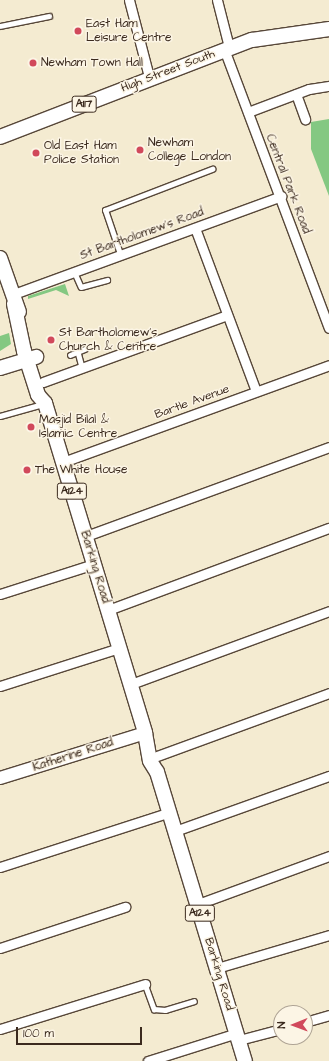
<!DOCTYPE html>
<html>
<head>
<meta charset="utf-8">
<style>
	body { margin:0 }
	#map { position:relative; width:329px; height:1061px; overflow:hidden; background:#f4ebd1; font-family:"Architects Daughter",sans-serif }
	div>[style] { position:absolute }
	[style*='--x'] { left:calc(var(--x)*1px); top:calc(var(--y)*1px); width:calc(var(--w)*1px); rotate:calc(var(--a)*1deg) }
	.green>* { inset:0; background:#84c882 }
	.roads { filter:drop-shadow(1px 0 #574739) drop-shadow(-1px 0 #574739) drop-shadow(0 1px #574739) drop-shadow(0 -1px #574739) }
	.lane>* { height:4.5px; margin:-2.25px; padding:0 2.25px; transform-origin:2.25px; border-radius:2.25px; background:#fff }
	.street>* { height:9px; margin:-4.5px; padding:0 4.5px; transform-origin:4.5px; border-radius:4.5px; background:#fff }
	.secondary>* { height:12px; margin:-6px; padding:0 6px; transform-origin:6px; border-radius:6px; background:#fff }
	.primary>* { height:14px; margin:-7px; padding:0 7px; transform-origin:7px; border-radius:7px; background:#fff }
	.dots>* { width:11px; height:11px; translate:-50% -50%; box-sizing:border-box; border:2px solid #fcf5e5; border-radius:50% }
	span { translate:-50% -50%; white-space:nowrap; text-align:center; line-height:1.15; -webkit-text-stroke:3px #fcf5e5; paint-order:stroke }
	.shield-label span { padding:1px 3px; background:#fcf5e5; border:1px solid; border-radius:3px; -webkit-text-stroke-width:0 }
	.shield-label { font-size:11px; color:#3b2a1e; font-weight:700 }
	.poi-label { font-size:12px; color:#3b2a1e }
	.left { translate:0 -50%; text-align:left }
	.street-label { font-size:12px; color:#3b2a1e }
	.north { position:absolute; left:273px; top:1005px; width:40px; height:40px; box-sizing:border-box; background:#fcf5e5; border:1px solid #afa495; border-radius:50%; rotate:269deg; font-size:11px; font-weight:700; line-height:16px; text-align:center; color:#3b2a1e }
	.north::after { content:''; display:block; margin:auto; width:14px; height:18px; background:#d1495b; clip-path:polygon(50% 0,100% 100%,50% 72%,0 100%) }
	.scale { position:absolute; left:16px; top:1027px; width:126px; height:18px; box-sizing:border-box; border:2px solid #3b2a1e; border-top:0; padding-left:5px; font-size:12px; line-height:14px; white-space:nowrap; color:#3b2a1e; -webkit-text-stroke:3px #fcf5e5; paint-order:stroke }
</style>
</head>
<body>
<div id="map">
	<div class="green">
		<i style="clip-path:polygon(329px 119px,329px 196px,311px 149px,311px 122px)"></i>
		<i style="clip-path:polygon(65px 284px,69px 296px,56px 290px,28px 299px,28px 296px)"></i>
		<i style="clip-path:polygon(9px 333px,11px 344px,0 351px,0 336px)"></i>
	</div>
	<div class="roads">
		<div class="lane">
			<i style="--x:0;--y:26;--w:50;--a:-11.5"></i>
			<i style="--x:120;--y:254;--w:46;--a:-108.8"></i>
			<i style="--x:105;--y:210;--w:115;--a:-21"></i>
			<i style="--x:74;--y:271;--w:17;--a:66"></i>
			<i style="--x:81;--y:287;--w:27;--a:-15"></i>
			<i style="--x:78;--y:352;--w:16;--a:75"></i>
			<i style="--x:70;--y:355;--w:16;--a:-22"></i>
			<i style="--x:0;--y:416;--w:45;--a:-15.6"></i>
			<i style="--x:145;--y:984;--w:27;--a:70"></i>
			<i style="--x:154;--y:1009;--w:11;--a:5"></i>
			<i style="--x:165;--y:1010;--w:30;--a:-17"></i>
		</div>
		<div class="street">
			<i style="--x:129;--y:0;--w:80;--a:75.4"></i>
			<i style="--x:217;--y:0;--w:49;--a:75.7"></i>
			<i style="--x:224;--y:49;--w:298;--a:69.4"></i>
			<i style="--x:296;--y:94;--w:27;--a:70"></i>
			<i style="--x:248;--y:112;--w:65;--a:-20.7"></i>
			<i style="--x:309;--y:89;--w:20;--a:-9"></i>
			<i style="--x:195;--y:228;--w:174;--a:69.5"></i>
			<i style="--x:11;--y:295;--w:288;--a:-20.1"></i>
			<i style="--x:43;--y:382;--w:196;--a:-20"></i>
			<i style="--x:63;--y:462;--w:283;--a:-20"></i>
			<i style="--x:86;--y:536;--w:259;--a:-20.1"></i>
			<i style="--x:0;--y:594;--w:99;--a:-17.7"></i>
			<i style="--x:108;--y:610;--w:236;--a:-20.4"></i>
			<i style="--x:131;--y:684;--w:211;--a:-20.2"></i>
			<i style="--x:0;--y:686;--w:125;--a:-17.7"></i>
			<i style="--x:157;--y:756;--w:183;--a:-20.1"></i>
			<i style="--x:175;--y:831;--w:164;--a:-19.7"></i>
			<i style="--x:0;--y:867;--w:179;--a:-17.9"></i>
			<i style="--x:198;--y:904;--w:140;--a:-20.1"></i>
			<i style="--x:0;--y:948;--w:132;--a:-18.2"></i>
			<i style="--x:217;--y:968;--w:117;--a:-16.4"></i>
			<i style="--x:305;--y:1022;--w:25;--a:-16"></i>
			<i style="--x:0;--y:1029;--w:152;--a:-17.2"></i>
			<i style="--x:239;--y:1040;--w:43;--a:-14.7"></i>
			<i style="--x:148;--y:1061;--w:93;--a:-17.5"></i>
		</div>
		<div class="secondary">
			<i style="--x:0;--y:778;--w:152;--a:-17.2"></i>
		</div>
		<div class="primary">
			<i style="--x:0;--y:137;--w:270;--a:-21.1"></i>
			<i style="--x:252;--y:40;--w:78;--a:-8.1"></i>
			<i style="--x:0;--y:258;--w:57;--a:70.6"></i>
			<i style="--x:14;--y:304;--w:48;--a:78"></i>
			<i style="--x:24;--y:351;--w:46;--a:72.3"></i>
			<i style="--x:38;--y:395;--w:11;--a:49"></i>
			<i style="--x:45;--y:403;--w:345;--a:73.1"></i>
			<i style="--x:145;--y:733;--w:28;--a:80"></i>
			<i style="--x:150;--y:761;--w:13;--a:58"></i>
			<i style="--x:157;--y:772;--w:302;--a:73.1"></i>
			<i style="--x:0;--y:368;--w:38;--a:-17"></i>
		</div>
	</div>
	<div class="dots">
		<i style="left:78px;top:31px;background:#d1495b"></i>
		<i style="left:33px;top:63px;background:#d1495b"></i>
		<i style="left:140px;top:150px;background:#d1495b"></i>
		<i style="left:36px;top:153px;background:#d1495b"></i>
		<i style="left:51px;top:340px;background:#d1495b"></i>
		<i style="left:31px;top:427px;background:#d1495b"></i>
		<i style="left:27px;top:470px;background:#d1495b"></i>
	</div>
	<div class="shield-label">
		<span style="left:84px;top:104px">A117</span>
		<span style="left:72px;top:491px">A124</span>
		<span style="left:200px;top:913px">A124</span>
	</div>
	<div class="poi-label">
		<span class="left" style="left:86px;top:31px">East Ham<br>Leisure Centre</span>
		<span class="left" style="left:41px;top:63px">Newham Town Hall</span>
		<span class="left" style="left:148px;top:150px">Newham<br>College London</span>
		<span class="left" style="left:44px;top:153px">Old East Ham<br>Police Station</span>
		<span class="left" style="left:59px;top:340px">St Bartholomew's<br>Church &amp; Centre</span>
		<span class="left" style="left:39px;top:427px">Masjid Bilal &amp;<br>Islamic Centre</span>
		<span class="left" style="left:35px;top:470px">The White House</span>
	</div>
	<div class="street-label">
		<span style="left:168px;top:71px;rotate:-21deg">High Street South</span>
		<span style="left:288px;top:184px;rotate:69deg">Central Park Road</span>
		<span style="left:142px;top:234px;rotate:-20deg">St Bartholomew's Road</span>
		<span style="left:192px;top:402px;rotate:-20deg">Bartle Avenue</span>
		<span style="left:95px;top:567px;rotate:73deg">Barking Road</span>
		<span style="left:73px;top:755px;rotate:-18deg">Katherine Road</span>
		<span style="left:219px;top:974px;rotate:73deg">Barking Road</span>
	</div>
	<div class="north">N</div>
	<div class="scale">100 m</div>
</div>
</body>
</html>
